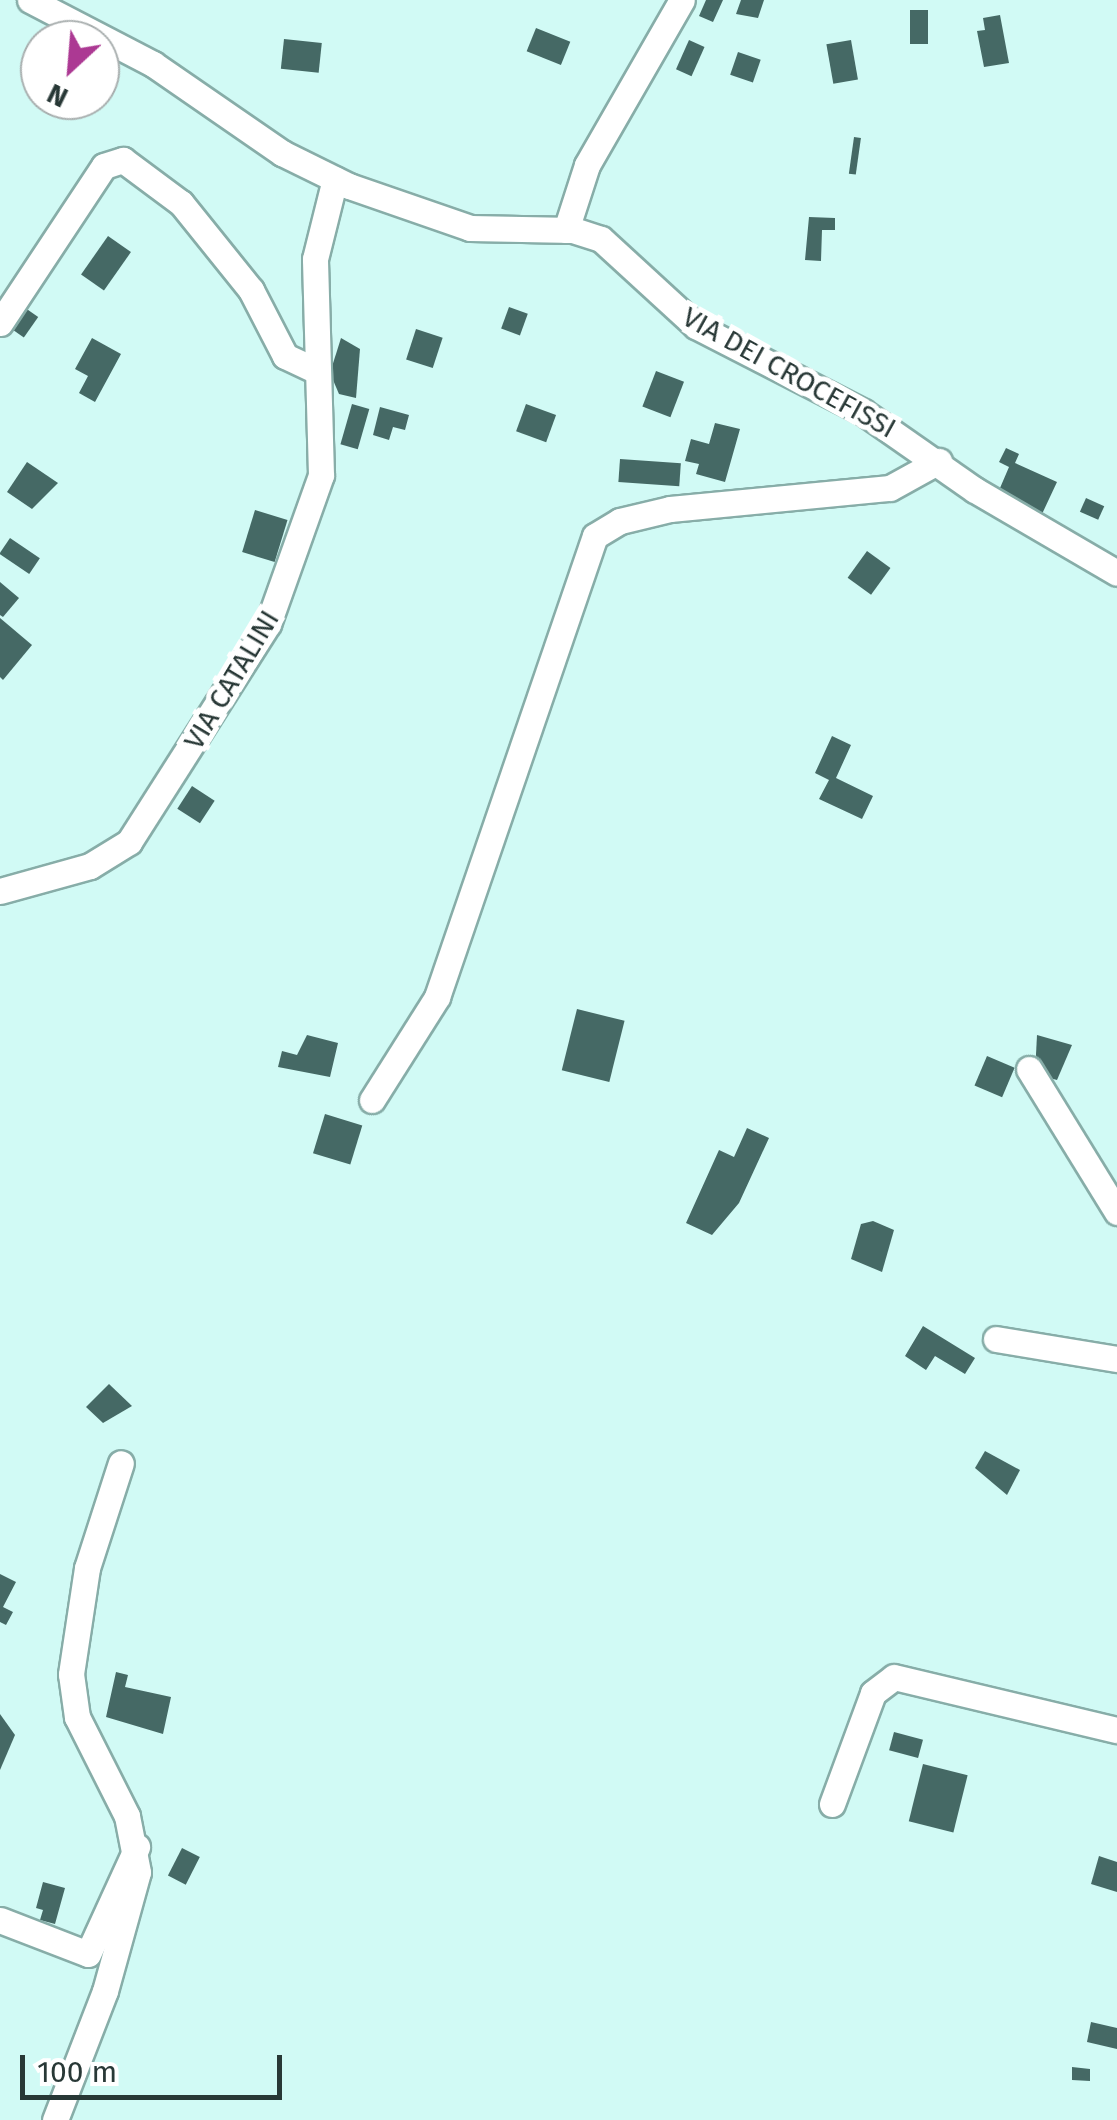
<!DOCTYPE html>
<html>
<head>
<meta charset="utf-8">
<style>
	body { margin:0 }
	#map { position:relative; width:1117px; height:2120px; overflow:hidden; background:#d1faf5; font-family:"Fira Sans",sans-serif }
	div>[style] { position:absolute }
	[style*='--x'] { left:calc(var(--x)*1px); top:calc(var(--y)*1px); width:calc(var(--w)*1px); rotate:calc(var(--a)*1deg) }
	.building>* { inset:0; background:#456965; transform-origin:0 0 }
	.roads { filter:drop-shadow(2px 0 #87ada8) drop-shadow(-2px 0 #87ada8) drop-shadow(0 2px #87ada8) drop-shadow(0 -2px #87ada8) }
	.minor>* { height:25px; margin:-12.5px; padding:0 12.5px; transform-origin:12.5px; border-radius:12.5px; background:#fff }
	span { translate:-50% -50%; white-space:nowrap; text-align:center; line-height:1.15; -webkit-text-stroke:10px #fff; paint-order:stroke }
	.street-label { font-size:28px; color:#283836 }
	.north { position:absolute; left:20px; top:20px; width:100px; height:100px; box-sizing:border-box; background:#fff; border:2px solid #a9afaf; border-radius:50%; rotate:206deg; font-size:28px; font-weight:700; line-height:40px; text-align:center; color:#283836 }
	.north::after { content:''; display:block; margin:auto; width:35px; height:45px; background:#ac3993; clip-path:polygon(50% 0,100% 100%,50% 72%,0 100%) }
	.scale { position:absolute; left:20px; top:2055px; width:262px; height:45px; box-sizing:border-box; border:5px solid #283836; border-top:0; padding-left:12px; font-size:30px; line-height:35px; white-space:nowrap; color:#283836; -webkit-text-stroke:8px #fff; paint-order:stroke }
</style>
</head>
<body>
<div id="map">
	<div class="building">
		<i style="clip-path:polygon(706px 0,723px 0,713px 22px,699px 16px)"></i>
		<i style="clip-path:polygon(741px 0,764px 0,758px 18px,736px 14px)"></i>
		<i style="left:910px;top:10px;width:18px;height:34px"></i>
		<i style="clip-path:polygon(1000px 15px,1009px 63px,984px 67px,977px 31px,985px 30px,983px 18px)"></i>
		<i style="left:536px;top:28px;width:37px;height:25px;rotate:22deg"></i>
		<i style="left:284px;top:39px;width:38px;height:30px;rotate:6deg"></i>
		<i style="left:689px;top:40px;width:17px;height:32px;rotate:24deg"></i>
		<i style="left:851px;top:40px;width:40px;height:25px;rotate:80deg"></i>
		<i style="left:738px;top:52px;width:24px;height:24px;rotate:19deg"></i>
		<i style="left:854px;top:137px;width:7px;height:37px;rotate:8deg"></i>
		<i style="clip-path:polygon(809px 217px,835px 218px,835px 230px,822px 230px,821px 261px,805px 260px)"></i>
		<i style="left:108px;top:236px;width:28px;height:47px;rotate:35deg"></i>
		<i style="left:21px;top:305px;width:21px;height:25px;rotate:35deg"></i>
		<i style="left:509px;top:307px;width:20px;height:23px;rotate:20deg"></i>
		<i style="left:416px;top:329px;width:28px;height:32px;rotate:18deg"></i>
		<i style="clip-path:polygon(92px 338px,121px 354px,95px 402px,79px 393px,88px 376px,75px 369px)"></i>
		<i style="clip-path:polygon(341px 338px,360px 349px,356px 398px,339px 394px,330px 373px)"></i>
		<i style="left:656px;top:371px;width:30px;height:38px;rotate:21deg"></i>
		<i style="left:352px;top:404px;width:18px;height:42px;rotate:16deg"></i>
		<i style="left:526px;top:404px;width:32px;height:29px;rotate:20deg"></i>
		<i style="clip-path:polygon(380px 407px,409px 415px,405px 430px,393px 427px,389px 440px,373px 435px)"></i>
		<i style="clip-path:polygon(715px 423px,740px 429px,725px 482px,696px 474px,699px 464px,685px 461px,691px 439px,709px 444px)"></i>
		<i style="clip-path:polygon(1006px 448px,1019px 454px,1015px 463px,1057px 482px,1042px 514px,1000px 488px,1009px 467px,999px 462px)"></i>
		<i style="left:620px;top:459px;width:61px;height:23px;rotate:4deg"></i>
		<i style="clip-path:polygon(27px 462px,58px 483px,32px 509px,7px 492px)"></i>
		<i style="left:1086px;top:498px;width:20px;height:15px;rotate:24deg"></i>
		<i style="left:255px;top:510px;width:34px;height:44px;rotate:17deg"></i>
		<i style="left:10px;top:538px;width:36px;height:19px;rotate:34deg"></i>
		<i style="left:867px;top:551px;width:29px;height:33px;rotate:36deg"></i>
		<i style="clip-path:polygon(0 582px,19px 598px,3px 617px,0 615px)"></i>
		<i style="clip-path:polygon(0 618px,32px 645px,3px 680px,0 677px)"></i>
		<i style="clip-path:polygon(832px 736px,851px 745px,836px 778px,873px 796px,862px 819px,819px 799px,829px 780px,815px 773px)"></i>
		<i style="left:192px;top:786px;width:27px;height:27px;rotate:33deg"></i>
		<i style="left:577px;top:1009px;width:49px;height:63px;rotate:14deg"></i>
		<i style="clip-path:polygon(307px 1035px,338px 1043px,330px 1077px,278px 1067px,282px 1051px,297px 1055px)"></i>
		<i style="clip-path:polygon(1037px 1035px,1072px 1045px,1057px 1080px,1035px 1074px)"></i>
		<i style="left:987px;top:1056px;width:30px;height:32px;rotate:23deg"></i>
		<i style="left:325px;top:1114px;width:39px;height:41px;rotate:17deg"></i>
		<i style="clip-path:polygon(747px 1128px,769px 1138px,739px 1203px,712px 1235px,686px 1223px,719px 1150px,734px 1157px)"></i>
		<i style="clip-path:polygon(873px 1221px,894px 1230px,882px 1272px,851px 1259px,861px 1224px)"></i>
		<i style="clip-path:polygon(923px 1326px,975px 1358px,965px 1374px,935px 1356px,926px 1370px,905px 1356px)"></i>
		<i style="clip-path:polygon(109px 1384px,132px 1406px,103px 1423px,86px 1407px)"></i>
		<i style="clip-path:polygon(985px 1451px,1020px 1470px,1007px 1495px,975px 1468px)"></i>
		<i style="clip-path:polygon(0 1574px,16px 1582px,3px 1607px,13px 1612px,6px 1625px,0 1622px)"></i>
		<i style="clip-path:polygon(116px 1672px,128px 1675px,125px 1687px,171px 1697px,163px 1734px,106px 1717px)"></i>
		<i style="clip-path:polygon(0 1714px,15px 1735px,0 1770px)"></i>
		<i style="left:894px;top:1732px;width:30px;height:19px;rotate:15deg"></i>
		<i style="left:923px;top:1764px;width:46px;height:59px;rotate:14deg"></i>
		<i style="left:182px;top:1848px;width:20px;height:31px;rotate:27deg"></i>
		<i style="clip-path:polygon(1099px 1856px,1117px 1862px,1117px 1892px,1091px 1884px)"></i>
		<i style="clip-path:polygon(43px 1882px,65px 1888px,55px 1924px,40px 1920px,43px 1910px,36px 1908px)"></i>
		<i style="clip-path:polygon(1091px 2022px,1117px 2028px,1117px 2049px,1087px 2042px)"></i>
		<i style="clip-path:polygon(1072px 2067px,1090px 2069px,1090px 2081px,1072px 2080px)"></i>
	</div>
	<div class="roads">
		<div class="minor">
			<i style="--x:30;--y:0;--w:139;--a:27.5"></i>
			<i style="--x:153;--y:64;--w:157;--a:34.6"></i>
			<i style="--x:282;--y:153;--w:75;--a:26.2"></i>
			<i style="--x:349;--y:186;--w:128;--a:19.1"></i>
			<i style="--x:470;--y:228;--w:103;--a:1.1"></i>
			<i style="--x:573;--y:230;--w:29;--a:18"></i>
			<i style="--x:601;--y:239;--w:129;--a:42.5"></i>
			<i style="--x:696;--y:326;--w:188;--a:27.2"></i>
			<i style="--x:863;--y:412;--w:136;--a:34.9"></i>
			<i style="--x:975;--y:490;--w:164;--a:30.3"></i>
			<i style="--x:566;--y:230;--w:68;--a:-72.1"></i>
			<i style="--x:587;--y:165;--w:190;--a:-60.1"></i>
			<i style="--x:0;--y:323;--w:188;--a:-56.5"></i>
			<i style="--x:104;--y:166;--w:20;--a:-18"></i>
			<i style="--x:123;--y:160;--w:72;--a:36.6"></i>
			<i style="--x:181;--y:203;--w:112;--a:51.2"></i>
			<i style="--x:251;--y:290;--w:74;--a:62.7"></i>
			<i style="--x:285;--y:356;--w:31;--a:25"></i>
			<i style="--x:0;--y:891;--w:93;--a:-15.5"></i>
			<i style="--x:90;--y:866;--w:46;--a:-31.6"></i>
			<i style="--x:129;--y:842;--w:259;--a:-57.5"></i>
			<i style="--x:268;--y:624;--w:158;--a:-70.4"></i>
			<i style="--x:321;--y:475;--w:216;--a:-91.6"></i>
			<i style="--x:315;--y:259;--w:82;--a:-76"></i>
			<i style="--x:1029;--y:1069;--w:168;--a:58.4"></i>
			<i style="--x:372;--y:1100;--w:122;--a:-57.7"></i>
			<i style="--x:437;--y:997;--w:487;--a:-71.1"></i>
			<i style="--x:595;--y:536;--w:29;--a:-31"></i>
			<i style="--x:620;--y:521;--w:51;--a:-13.5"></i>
			<i style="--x:670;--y:509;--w:221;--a:-5.5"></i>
			<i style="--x:890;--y:488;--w:56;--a:-28.9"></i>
			<i style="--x:996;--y:1339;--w:123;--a:9.4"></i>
			<i style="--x:832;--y:1804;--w:118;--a:-69.7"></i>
			<i style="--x:873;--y:1693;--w:26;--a:-37"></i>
			<i style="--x:894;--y:1677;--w:229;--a:13.4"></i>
			<i style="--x:0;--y:1920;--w:94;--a:21.1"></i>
			<i style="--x:88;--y:1954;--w:118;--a:-65.4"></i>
			<i style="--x:55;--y:2120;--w:138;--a:-68.8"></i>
			<i style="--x:105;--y:1991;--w:123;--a:-74.5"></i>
			<i style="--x:138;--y:1872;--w:57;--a:-101.1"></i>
			<i style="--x:127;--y:1816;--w:111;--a:-116.8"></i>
			<i style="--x:77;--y:1717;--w:43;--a:-97.9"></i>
			<i style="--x:71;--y:1674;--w:107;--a:-81.4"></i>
			<i style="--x:87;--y:1568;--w:110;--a:-72.1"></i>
		</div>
	</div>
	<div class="street-label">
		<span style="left:789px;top:373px;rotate:29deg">VIA DEI CROCEFISSI</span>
		<span style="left:232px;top:680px;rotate:-59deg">VIA CATALINI</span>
	</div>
	<div class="north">N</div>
	<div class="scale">100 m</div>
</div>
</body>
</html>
